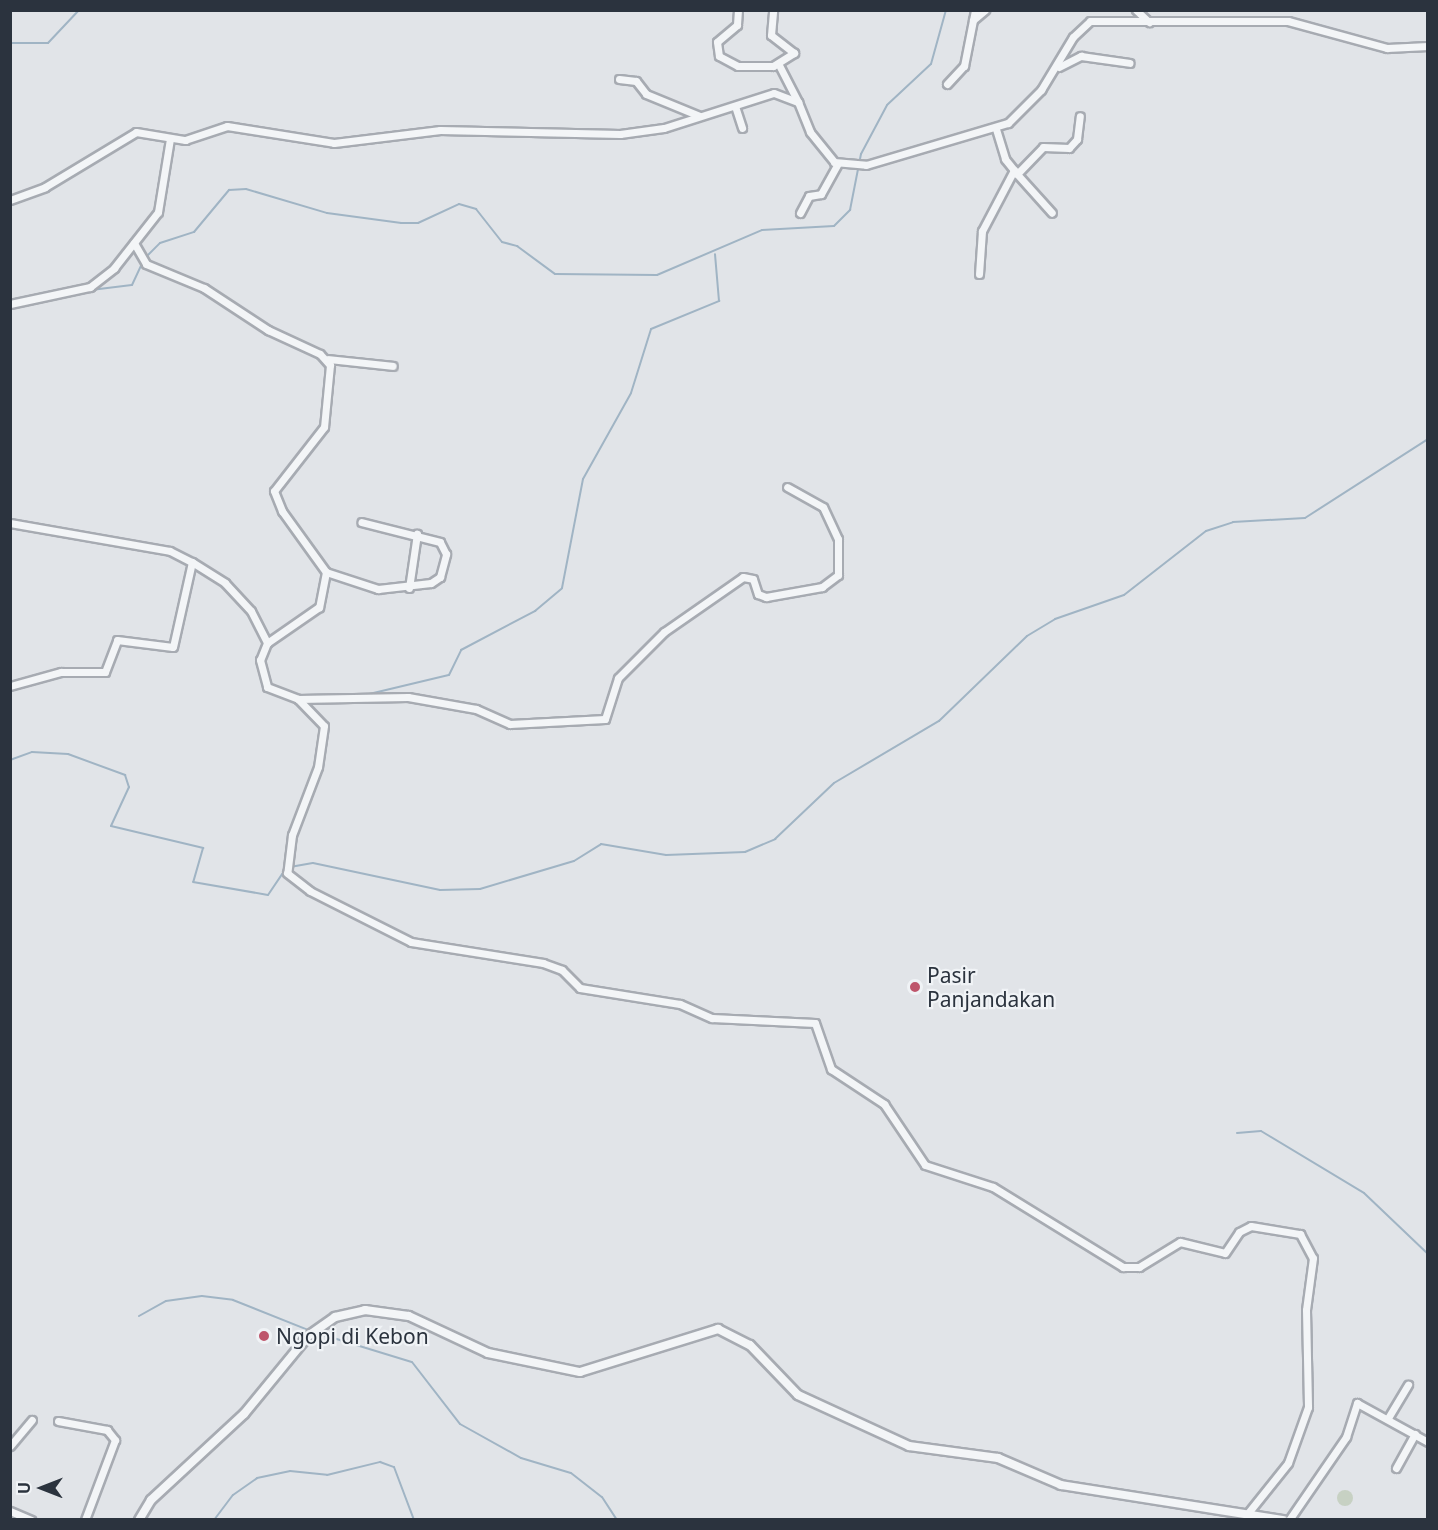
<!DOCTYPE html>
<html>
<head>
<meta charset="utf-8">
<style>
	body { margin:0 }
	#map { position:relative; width:1438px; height:1530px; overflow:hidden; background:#e1e4e8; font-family:"Noto Sans",sans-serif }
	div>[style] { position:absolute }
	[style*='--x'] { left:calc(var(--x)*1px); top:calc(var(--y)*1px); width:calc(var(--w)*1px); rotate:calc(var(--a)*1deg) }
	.green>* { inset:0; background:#c7d1c3 }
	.round { border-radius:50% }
	.stream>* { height:2px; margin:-1px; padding:0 1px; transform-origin:1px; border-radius:1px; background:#a0b4c4 }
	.roads { filter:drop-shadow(2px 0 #a7abb2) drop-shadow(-2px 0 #a7abb2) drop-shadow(0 2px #a7abb2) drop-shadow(0 -2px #a7abb2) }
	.minor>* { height:7px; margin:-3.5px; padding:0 3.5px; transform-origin:3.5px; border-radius:3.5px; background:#f3f5f7 }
	.tertiary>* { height:8px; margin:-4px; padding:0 4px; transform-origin:4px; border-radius:4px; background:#f3f5f7 }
	.dots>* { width:16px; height:16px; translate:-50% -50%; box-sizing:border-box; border:3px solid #f0f3f6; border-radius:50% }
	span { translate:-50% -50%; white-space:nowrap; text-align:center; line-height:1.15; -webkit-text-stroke:4.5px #f0f3f6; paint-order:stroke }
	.poi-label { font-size:21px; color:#2b333e }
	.left { translate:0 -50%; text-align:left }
	.frame { position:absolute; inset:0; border:12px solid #2b333e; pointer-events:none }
	.north { position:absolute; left:12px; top:1458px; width:60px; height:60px; -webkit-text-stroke:4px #f0f3f6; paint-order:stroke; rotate:270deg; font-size:16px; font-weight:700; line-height:24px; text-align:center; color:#2b333e }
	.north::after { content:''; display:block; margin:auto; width:21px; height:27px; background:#2b333e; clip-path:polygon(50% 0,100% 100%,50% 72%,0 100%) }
</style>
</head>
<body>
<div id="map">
	<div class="green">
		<i class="round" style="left:1337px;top:1490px;width:16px;height:16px"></i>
	</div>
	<div class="stream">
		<i style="--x:10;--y:43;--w:38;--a:0"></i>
		<i style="--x:48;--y:43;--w:45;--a:-46.8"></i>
		<i style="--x:145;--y:258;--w:21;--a:-45"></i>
		<i style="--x:160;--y:243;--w:36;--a:-18"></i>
		<i style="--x:194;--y:232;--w:55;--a:-50.2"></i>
		<i style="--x:229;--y:190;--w:17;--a:-3"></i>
		<i style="--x:246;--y:189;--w:84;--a:16.5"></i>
		<i style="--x:327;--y:213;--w:75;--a:7.7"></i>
		<i style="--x:401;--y:223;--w:17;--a:0"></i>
		<i style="--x:418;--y:223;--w:45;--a:-24.9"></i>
		<i style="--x:459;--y:204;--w:18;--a:16"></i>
		<i style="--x:476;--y:209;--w:42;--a:51.8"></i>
		<i style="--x:502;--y:242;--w:16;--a:15"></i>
		<i style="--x:517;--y:246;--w:47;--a:36.4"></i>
		<i style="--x:555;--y:274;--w:102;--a:0.6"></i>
		<i style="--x:657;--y:275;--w:114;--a:-23.2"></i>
		<i style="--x:762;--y:230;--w:72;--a:-3.2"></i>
		<i style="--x:834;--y:226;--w:23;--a:-45"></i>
		<i style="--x:850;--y:210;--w:57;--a:-78.9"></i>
		<i style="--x:861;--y:154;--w:55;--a:-62"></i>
		<i style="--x:887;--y:105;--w:60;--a:-43"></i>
		<i style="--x:931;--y:64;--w:56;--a:-74.5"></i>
		<i style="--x:91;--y:290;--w:41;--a:-7"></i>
		<i style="--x:132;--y:285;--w:23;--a:-65"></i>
		<i style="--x:10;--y:309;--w:36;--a:-16"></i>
		<i style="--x:365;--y:695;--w:86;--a:-13.4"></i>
		<i style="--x:449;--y:675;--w:28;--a:-64"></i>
		<i style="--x:461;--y:650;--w:84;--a:-27.8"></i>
		<i style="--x:535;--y:611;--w:35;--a:-40"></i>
		<i style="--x:562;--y:588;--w:111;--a:-79.1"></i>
		<i style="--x:583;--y:479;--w:98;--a:-60.8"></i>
		<i style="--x:631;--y:393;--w:67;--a:-72.6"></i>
		<i style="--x:651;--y:329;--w:74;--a:-22.4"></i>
		<i style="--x:719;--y:301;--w:47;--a:-94.9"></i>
		<i style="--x:10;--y:760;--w:23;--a:-20"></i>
		<i style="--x:32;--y:752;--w:36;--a:3"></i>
		<i style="--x:68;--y:754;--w:61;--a:20.2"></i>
		<i style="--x:125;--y:775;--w:13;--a:72"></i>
		<i style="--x:129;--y:787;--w:43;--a:114.8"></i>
		<i style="--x:111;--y:826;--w:95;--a:13.4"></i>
		<i style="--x:203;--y:848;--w:35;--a:106"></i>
		<i style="--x:193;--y:882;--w:76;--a:9.8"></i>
		<i style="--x:268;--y:895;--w:30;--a:-56"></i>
		<i style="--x:290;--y:867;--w:23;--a:-10"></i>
		<i style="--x:313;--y:863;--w:130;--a:12"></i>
		<i style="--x:440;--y:890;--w:40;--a:-1.4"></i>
		<i style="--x:480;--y:889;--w:98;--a:-16.6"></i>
		<i style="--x:574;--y:861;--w:32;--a:-32"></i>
		<i style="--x:601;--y:844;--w:66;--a:9.6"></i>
		<i style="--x:666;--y:855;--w:79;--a:-2.2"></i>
		<i style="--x:745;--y:852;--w:33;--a:-23"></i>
		<i style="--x:775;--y:839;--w:81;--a:-43.5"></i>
		<i style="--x:834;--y:783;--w:122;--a:-30.6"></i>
		<i style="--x:939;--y:721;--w:122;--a:-44"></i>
		<i style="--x:1027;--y:636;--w:33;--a:-31"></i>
		<i style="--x:1055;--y:619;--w:73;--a:-19.2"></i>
		<i style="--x:1124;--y:595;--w:104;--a:-38"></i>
		<i style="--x:1206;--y:531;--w:28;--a:-18"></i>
		<i style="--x:1233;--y:522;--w:72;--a:-3.2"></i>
		<i style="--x:1305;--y:518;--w:146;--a:-32.7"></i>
		<i style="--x:1237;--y:1133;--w:24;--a:-5"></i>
		<i style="--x:1261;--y:1131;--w:120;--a:31"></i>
		<i style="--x:1364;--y:1193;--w:88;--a:43.6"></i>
		<i style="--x:139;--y:1316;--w:31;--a:-29"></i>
		<i style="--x:166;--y:1301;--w:36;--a:-8"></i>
		<i style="--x:202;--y:1296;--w:31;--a:7"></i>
		<i style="--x:233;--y:1300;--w:84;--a:21.7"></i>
		<i style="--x:317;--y:1333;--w:99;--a:17"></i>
		<i style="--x:412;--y:1362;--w:78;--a:52.3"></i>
		<i style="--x:460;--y:1424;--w:70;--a:29.1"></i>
		<i style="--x:521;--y:1458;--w:52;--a:16.7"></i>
		<i style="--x:571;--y:1473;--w:39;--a:38"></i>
		<i style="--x:602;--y:1497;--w:27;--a:57"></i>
		<i style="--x:214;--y:1520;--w:31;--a:-53"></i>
		<i style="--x:233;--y:1495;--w:29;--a:-35"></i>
		<i style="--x:257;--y:1478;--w:34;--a:-12"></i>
		<i style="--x:290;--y:1471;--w:37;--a:6"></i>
		<i style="--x:327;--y:1475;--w:55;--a:-13.8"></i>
		<i style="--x:380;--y:1462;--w:15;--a:20"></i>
		<i style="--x:394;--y:1467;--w:57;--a:69.3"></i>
	</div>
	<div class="roads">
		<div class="minor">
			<i style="--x:738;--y:10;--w:15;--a:94"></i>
			<i style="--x:737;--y:25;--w:26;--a:140"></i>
			<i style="--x:717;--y:42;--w:14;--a:82"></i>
			<i style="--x:719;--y:56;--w:21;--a:28"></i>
			<i style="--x:738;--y:66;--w:35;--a:0"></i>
			<i style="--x:773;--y:66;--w:25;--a:-32"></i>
			<i style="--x:794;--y:53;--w:29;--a:-142"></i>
			<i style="--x:771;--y:35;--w:25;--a:-85"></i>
			<i style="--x:1136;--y:10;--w:18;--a:43"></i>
			<i style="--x:973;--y:20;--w:16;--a:-40"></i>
			<i style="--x:779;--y:65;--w:42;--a:62.8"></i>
			<i style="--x:1059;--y:67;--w:25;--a:-27"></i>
			<i style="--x:1081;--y:56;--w:49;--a:8.1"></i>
			<i style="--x:619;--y:79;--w:17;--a:7"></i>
			<i style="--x:636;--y:81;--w:16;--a:52"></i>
			<i style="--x:646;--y:94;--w:58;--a:22.2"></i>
			<i style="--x:947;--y:84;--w:25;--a:-47"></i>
			<i style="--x:964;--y:66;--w:57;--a:-78.9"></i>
			<i style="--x:735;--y:106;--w:23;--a:72"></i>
			<i style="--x:996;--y:129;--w:31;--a:73"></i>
			<i style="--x:1005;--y:159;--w:19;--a:51"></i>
			<i style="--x:1017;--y:174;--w:37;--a:-46"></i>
			<i style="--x:1043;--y:147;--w:26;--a:2"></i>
			<i style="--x:1069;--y:148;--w:12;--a:-48"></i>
			<i style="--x:1077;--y:139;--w:23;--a:-83"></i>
			<i style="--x:1017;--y:174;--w:52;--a:48.1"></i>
			<i style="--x:10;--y:200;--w:37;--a:-20"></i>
			<i style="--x:45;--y:187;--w:106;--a:-31.1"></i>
			<i style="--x:136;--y:132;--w:50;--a:9.3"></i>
			<i style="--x:185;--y:140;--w:44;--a:-18.4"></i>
			<i style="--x:227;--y:126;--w:108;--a:9"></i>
			<i style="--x:334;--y:143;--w:107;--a:-7"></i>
			<i style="--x:440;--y:130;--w:180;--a:1.3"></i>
			<i style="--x:620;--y:134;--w:44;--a:-7.8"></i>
			<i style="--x:664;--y:128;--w:115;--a:-17.7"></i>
			<i style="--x:774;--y:93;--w:26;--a:21"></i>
			<i style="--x:798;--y:102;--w:32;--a:68"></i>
			<i style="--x:810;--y:132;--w:38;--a:51"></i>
			<i style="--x:834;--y:162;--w:32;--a:5"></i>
			<i style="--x:866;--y:165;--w:148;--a:-16.5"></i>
			<i style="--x:1008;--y:123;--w:47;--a:-45"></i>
			<i style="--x:1041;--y:90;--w:62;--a:-58.9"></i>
			<i style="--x:1073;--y:37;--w:23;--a:-43"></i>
			<i style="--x:1090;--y:21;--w:198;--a:0"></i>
			<i style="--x:1288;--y:21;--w:103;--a:15.3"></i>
			<i style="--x:1387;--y:48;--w:41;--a:-2.8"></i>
			<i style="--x:800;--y:213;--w:19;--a:-62"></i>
			<i style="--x:809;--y:196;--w:12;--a:-9"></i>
			<i style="--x:821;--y:194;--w:35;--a:-61"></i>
			<i style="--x:134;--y:243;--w:24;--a:60"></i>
			<i style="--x:146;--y:264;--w:63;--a:22.5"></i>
			<i style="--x:204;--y:288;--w:77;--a:33.3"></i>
			<i style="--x:268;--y:330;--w:57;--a:24.8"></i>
			<i style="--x:320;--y:354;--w:15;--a:48"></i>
			<i style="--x:330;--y:365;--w:62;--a:95.5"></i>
			<i style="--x:324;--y:427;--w:81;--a:128"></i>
			<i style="--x:274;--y:491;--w:22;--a:68"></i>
			<i style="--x:282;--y:511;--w:75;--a:54.2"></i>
			<i style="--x:326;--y:572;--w:36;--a:101"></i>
			<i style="--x:319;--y:607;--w:63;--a:145.3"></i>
			<i style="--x:267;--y:643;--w:18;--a:112"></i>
			<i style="--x:260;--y:660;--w:28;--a:75"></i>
			<i style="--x:267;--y:687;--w:33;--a:21"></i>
			<i style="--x:298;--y:699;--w:37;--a:46"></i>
			<i style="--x:324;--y:726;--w:41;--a:98.3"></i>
			<i style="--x:318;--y:767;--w:73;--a:110.9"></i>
			<i style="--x:292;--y:835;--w:38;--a:97"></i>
			<i style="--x:287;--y:873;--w:29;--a:38"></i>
			<i style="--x:310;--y:891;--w:113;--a:26.8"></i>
			<i style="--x:411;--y:942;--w:134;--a:9"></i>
			<i style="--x:543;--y:963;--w:20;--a:20"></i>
			<i style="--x:562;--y:970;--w:25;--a:45"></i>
			<i style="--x:580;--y:988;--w:101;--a:9.1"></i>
			<i style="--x:680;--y:1004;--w:35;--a:24"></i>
			<i style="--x:712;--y:1018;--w:103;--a:2.8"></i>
			<i style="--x:815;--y:1023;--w:49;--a:70.8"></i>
			<i style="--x:831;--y:1069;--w:64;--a:33.4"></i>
			<i style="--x:884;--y:1104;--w:73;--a:56.1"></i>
			<i style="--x:925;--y:1165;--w:71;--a:17.9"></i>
			<i style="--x:993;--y:1187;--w:153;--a:31.6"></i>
			<i style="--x:1123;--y:1267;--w:16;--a:0"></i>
			<i style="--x:1139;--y:1267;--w:48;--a:-31.4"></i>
			<i style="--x:1180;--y:1242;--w:46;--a:13.7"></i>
			<i style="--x:1225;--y:1253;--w:25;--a:-56"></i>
			<i style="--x:1239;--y:1232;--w:13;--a:-27"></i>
			<i style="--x:1251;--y:1226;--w:50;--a:9.3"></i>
			<i style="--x:1300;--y:1234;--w:27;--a:62"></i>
			<i style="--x:1313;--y:1258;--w:52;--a:97.7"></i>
			<i style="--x:1306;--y:1310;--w:97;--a:88.8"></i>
			<i style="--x:1308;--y:1407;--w:59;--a:109.7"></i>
			<i style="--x:1288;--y:1463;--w:64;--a:128.7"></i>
			<i style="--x:979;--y:274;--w:43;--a:-86"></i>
			<i style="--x:982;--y:231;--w:69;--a:-62.3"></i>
			<i style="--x:10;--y:304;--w:82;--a:-12"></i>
			<i style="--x:90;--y:287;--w:31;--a:-38"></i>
			<i style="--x:114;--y:268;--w:71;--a:-51.8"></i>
			<i style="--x:158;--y:212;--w:74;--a:-80.7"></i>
			<i style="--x:328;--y:359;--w:65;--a:6.1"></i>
			<i style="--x:10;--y:523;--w:162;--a:9.9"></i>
			<i style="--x:170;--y:551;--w:25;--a:27"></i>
			<i style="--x:326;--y:572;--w:55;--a:18.1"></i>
			<i style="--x:378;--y:589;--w:53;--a:-6.5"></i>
			<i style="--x:431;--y:583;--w:11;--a:-34"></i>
			<i style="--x:440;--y:577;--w:24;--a:-75"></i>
			<i style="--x:446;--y:554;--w:13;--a:-117"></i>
			<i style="--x:440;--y:542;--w:81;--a:-165.8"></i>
			<i style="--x:409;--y:588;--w:55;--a:-81.6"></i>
			<i style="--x:10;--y:686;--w:53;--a:-15.4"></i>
			<i style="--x:61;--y:672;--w:44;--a:0"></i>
			<i style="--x:105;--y:672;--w:34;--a:-69"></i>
			<i style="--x:117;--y:640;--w:56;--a:7.1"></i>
			<i style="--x:173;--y:647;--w:87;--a:-77.4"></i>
			<i style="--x:192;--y:562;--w:39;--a:32"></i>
			<i style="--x:225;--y:583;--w:38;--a:47"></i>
			<i style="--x:251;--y:611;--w:36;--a:63"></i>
			<i style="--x:298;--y:699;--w:110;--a:-1"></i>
			<i style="--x:408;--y:697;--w:69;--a:10"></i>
			<i style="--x:476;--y:709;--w:37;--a:24"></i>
			<i style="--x:510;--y:724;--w:95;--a:-3"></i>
			<i style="--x:605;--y:719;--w:43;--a:-72.4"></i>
			<i style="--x:618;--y:678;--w:65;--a:-45"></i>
			<i style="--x:664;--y:632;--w:96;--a:-34.8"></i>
			<i style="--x:743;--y:577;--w:10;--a:11"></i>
			<i style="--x:753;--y:579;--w:16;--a:72"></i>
			<i style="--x:758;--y:594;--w:9;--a:21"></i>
			<i style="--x:766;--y:597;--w:57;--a:-10.1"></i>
			<i style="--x:822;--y:587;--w:20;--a:-37"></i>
			<i style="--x:838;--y:575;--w:36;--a:-90"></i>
			<i style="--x:838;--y:539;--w:35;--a:-115"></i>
			<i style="--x:823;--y:507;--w:41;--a:-150.9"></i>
			<i style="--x:1388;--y:1418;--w:39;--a:-59"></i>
			<i style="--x:58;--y:1421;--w:50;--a:10.4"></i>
			<i style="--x:107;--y:1430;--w:13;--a:51"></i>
			<i style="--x:115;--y:1440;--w:85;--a:110.6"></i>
			<i style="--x:10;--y:1446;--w:34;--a:-50"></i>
			<i style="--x:1396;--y:1468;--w:39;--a:-61"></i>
			<i style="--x:10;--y:1511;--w:23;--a:23"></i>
			<i style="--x:1289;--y:1520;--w:101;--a:-55.5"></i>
			<i style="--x:1346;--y:1437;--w:36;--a:-72"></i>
			<i style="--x:1357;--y:1403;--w:81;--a:28.8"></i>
		</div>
		<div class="tertiary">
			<i style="--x:139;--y:1520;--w:23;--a:-59"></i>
			<i style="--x:151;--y:1500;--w:127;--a:-42.8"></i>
			<i style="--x:244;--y:1414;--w:101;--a:-50.6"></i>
			<i style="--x:308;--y:1336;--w:33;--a:-35"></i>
			<i style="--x:335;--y:1317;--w:31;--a:-13"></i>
			<i style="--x:365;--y:1310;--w:44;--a:7.8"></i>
			<i style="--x:409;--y:1316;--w:87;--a:25.1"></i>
			<i style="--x:488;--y:1353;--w:94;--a:11.7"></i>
			<i style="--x:580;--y:1372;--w:145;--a:-17.3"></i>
			<i style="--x:718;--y:1329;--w:36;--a:27"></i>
			<i style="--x:750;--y:1345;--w:69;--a:46.2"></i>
			<i style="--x:798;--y:1395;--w:122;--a:24.7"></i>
			<i style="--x:909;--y:1446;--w:90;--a:7.7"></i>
			<i style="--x:998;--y:1458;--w:69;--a:23.2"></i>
			<i style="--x:1061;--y:1485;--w:225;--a:9"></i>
		</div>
	</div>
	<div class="dots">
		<i style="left:915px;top:987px;background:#be556b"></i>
		<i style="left:264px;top:1336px;background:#be556b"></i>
	</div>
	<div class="poi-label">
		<span class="left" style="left:927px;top:987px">Pasir<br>Panjandakan</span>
		<span class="left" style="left:276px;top:1336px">Ngopi di Kebon</span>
	</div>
	<div class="frame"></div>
	<div class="north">U</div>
</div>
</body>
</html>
